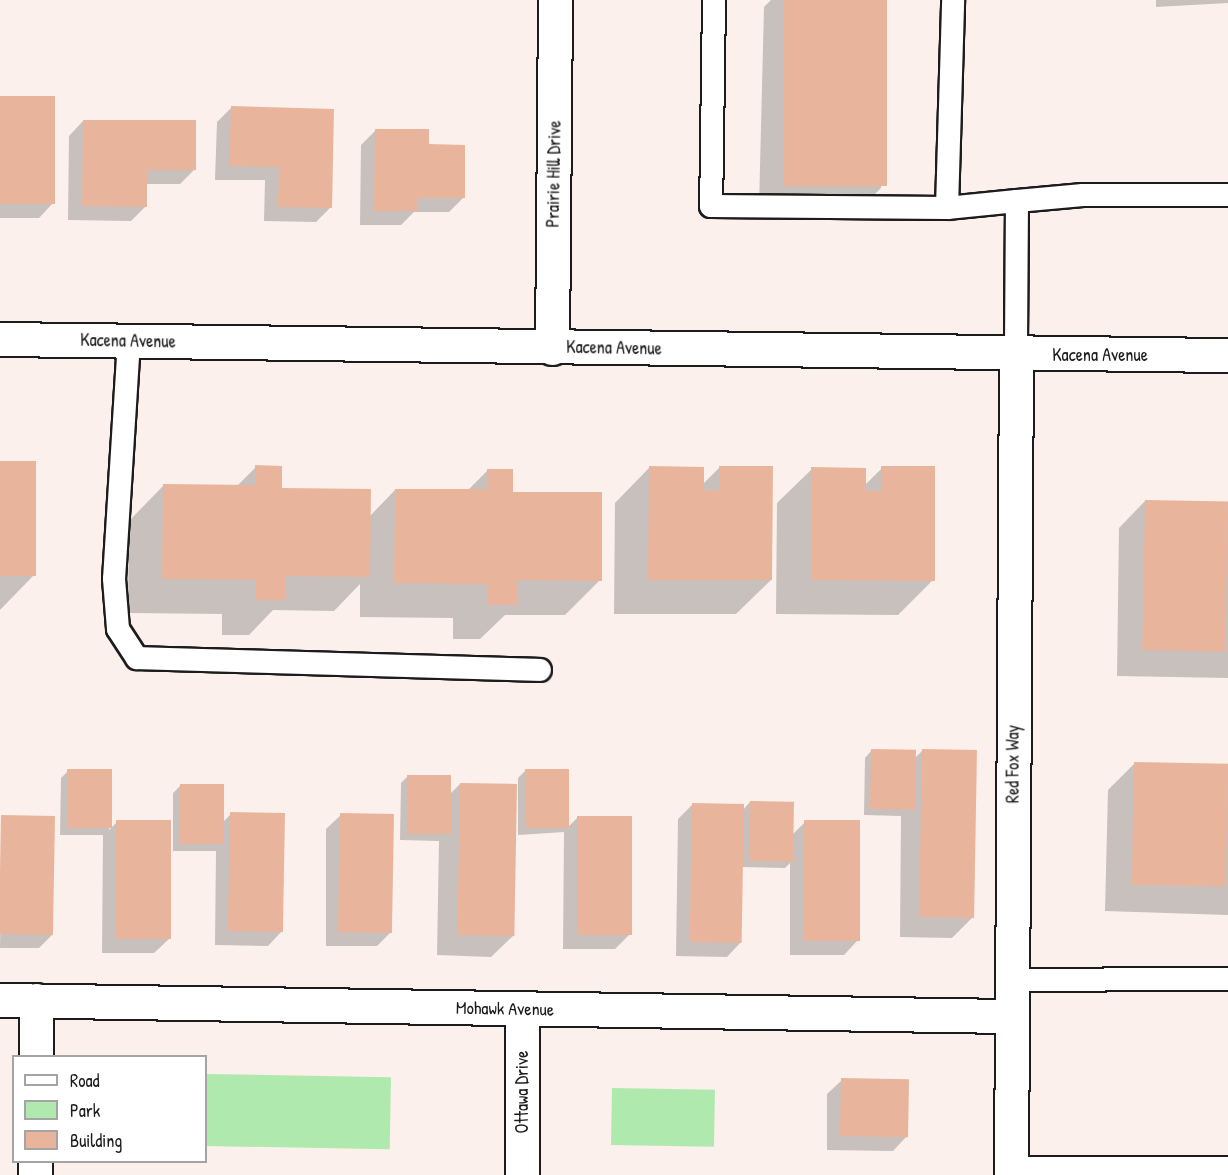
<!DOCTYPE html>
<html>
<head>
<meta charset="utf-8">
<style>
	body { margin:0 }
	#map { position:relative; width:1228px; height:1175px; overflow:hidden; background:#fbf0eb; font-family:"Patrick Hand",sans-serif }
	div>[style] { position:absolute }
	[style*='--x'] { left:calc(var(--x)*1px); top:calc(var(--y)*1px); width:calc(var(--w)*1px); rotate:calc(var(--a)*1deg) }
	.green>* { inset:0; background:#afe9ae; transform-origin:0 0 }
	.shadow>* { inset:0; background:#0003 }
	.building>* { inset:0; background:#e9b49c; transform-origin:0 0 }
	.roads { filter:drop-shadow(2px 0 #1c1c1c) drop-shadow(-2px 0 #1c1c1c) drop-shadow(0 2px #1c1c1c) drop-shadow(0 -2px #1c1c1c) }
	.service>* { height:22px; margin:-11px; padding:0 11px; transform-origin:11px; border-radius:11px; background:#fff }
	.minor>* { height:33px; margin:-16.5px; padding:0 16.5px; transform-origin:16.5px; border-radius:16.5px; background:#fff }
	span { translate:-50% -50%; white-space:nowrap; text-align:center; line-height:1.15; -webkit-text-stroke:5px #fff; paint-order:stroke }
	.street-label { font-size:18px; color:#1c1c1c }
	.legend { position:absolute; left:12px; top:1055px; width:195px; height:108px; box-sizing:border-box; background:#fff; border:2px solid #a4a4a4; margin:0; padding:8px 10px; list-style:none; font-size:18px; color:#1c1c1c }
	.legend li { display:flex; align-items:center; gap:12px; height:30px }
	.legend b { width:30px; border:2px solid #a4a4a4 }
</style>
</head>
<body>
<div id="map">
	<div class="green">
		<i style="left:206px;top:1074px;width:185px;height:72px;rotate:1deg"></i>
		<i style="left:612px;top:1088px;width:103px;height:57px;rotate:1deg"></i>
	</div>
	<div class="shadow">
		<i style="clip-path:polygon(771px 0,886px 0,881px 188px,860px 209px,759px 207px,764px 7px)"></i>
		<i style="clip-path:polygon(1156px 0,1228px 0,1228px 3px,1156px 7px)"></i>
		<i style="clip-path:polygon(0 97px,53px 97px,53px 203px,39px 218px,0 218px)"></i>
		<i style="clip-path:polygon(231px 108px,330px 208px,316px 222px,264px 221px,265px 180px,215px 180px,217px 122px)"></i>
		<i style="clip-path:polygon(83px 121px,194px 170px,180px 184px,146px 184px,146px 206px,131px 221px,68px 220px,69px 136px)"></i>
		<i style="clip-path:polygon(375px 131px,427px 146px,463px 198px,449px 212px,414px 212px,401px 225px,360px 225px,361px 145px)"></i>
		<i style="clip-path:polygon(0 463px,34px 575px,0 610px)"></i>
		<i style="clip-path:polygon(256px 467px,280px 490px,369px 517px,395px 490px,467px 491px,487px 471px,600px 580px,565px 615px,505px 615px,480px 639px,453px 639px,453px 618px,360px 617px,360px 584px,334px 611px,273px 610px,249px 635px,222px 635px,222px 614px,128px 613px,129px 521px,163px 486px,236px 487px)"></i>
		<i style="clip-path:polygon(720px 467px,771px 580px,736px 614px,614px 614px,615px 503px,649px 468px,703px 484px)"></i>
		<i style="clip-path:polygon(882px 468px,933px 580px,898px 615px,776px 614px,777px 503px,812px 469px,865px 485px)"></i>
		<i style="clip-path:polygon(1145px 501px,1228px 502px,1228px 678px,1117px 676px,1119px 528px)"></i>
		<i style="clip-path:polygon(872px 750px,914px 759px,923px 750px,973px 917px,952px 938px,900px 937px,901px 816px,864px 815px,865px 758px)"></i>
		<i style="clip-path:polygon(1135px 763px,1228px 766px,1228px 915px,1105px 911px,1108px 790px)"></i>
		<i style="clip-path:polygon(68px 771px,110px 771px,109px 830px,117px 822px,169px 939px,154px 953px,102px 953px,103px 835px,60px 835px,61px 778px)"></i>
		<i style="clip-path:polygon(525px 771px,567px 828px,578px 817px,630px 934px,615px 949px,563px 949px,564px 832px,518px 835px,518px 778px)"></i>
		<i style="clip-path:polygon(408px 776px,449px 795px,460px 784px,513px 936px,491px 957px,437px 955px,439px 841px,400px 840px,401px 783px)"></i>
		<i style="clip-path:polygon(180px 786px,223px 822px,231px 814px,282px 931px,268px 946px,215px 945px,216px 851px,173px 851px,173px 793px)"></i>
		<i style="clip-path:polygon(750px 802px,793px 834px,805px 822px,858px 940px,844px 955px,790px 955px,790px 863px,785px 868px,742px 867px,741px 942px,727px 957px,676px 956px,678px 819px,692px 805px,743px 810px)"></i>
		<i style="clip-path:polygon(341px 815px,392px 931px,377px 946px,326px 946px,326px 829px)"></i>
		<i style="clip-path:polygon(2px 817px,53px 934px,39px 948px,0 948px)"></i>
		<i style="clip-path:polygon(842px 1080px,907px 1136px,893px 1151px,827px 1150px,827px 1094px)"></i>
	</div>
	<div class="building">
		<i style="left:784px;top:0;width:103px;height:186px"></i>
		<i style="left:0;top:96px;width:55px;height:108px"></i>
		<i style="clip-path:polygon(231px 106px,334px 109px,332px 208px,278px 207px,279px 167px,229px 166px)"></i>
		<i style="clip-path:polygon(83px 120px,196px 120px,196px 170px,147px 170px,147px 207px,82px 206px)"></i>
		<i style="clip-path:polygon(375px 129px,429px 129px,429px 144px,465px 145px,465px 198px,417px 198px,417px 211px,374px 211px)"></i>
		<i style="left:0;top:461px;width:36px;height:115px"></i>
		<i style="clip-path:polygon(255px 465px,282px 466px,282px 488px,371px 489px,370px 577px,285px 576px,285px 600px,256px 600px,256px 580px,162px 579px,163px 484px,255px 485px)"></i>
		<i style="clip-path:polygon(649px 466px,704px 467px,704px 490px,719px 490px,719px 466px,773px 466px,772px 580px,648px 580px)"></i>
		<i style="clip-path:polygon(881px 466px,935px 466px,935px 581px,811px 580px,811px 467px,866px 468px,866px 491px,881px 491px)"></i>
		<i style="clip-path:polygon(487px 469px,513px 469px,513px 492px,602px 492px,602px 581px,517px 580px,517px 605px,487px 605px,487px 584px,394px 583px,395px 489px,487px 489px)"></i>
		<i style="left:1145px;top:500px;width:83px;height:150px;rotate:1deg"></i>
		<i style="left:871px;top:749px;width:45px;height:60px;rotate:1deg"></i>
		<i style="left:922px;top:749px;width:55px;height:168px;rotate:1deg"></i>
		<i style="left:1134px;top:762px;width:94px;height:123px;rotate:1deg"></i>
		<i style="left:67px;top:769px;width:45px;height:59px"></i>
		<i style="left:525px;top:769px;width:44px;height:59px"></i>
		<i style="left:407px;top:775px;width:44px;height:59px"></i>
		<i style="left:460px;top:783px;width:57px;height:152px;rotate:1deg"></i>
		<i style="left:180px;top:784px;width:44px;height:60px"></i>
		<i style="left:750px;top:801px;width:44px;height:60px;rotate:1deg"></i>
		<i style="left:692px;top:803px;width:52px;height:139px;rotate:1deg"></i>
		<i style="left:230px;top:812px;width:55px;height:119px;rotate:1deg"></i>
		<i style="left:340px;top:813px;width:54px;height:119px;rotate:1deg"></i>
		<i style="left:1px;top:815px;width:54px;height:119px;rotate:1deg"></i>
		<i style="left:577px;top:816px;width:55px;height:119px"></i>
		<i style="left:116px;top:820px;width:55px;height:119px"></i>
		<i style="left:804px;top:820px;width:56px;height:121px"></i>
		<i style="left:841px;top:1078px;width:68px;height:58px;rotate:1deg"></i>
	</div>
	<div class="roads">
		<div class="service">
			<i style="--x:714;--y:0;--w:206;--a:90.8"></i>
			<i style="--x:711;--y:206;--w:236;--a:0.5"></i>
			<i style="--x:947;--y:208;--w:70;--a:-5.7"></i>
			<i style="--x:1017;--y:201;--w:153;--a:90.4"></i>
			<i style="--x:1017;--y:201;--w:66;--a:-5.2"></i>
			<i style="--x:1083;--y:195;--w:145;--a:0"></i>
			<i style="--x:947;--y:208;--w:208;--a:-88.3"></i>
			<i style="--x:129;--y:341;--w:238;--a:93.6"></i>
			<i style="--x:114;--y:579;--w:50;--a:85.4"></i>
			<i style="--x:118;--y:629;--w:35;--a:57"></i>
			<i style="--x:137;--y:658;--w:403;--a:1.7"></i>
			<i style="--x:1011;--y:980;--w:217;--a:-0.3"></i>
			<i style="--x:1011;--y:1168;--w:217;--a:0"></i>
		</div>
		<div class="minor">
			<i style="--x:0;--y:339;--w:1228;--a:0.75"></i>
			<i style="--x:552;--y:348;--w:348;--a:-89.5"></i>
			<i style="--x:0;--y:1000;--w:1011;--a:0.91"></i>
			<i style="--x:36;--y:1056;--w:56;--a:-90"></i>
			<i style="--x:35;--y:1175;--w:13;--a:-90"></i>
			<i style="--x:522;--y:1175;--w:165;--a:-90"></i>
			<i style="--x:1011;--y:1175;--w:821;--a:-89.65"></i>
		</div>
	</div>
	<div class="street-label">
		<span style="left:554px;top:174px;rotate:-89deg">Prairie Hill Drive</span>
		<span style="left:128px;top:341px;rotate:1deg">Kacena Avenue</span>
		<span style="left:614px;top:348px;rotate:1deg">Kacena Avenue</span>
		<span style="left:1100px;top:355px">Kacena Avenue</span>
		<span style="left:1013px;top:764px;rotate:-90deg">Red Fox Way</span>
		<span style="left:505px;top:1009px;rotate:1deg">Mohawk Avenue</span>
		<span style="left:522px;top:1092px;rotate:-90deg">Ottawa Drive</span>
	</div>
	<ul class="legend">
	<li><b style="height:8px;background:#fff"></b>Road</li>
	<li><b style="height:16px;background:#afe9ae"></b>Park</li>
	<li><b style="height:16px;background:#e9b49c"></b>Building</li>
	</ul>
</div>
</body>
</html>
